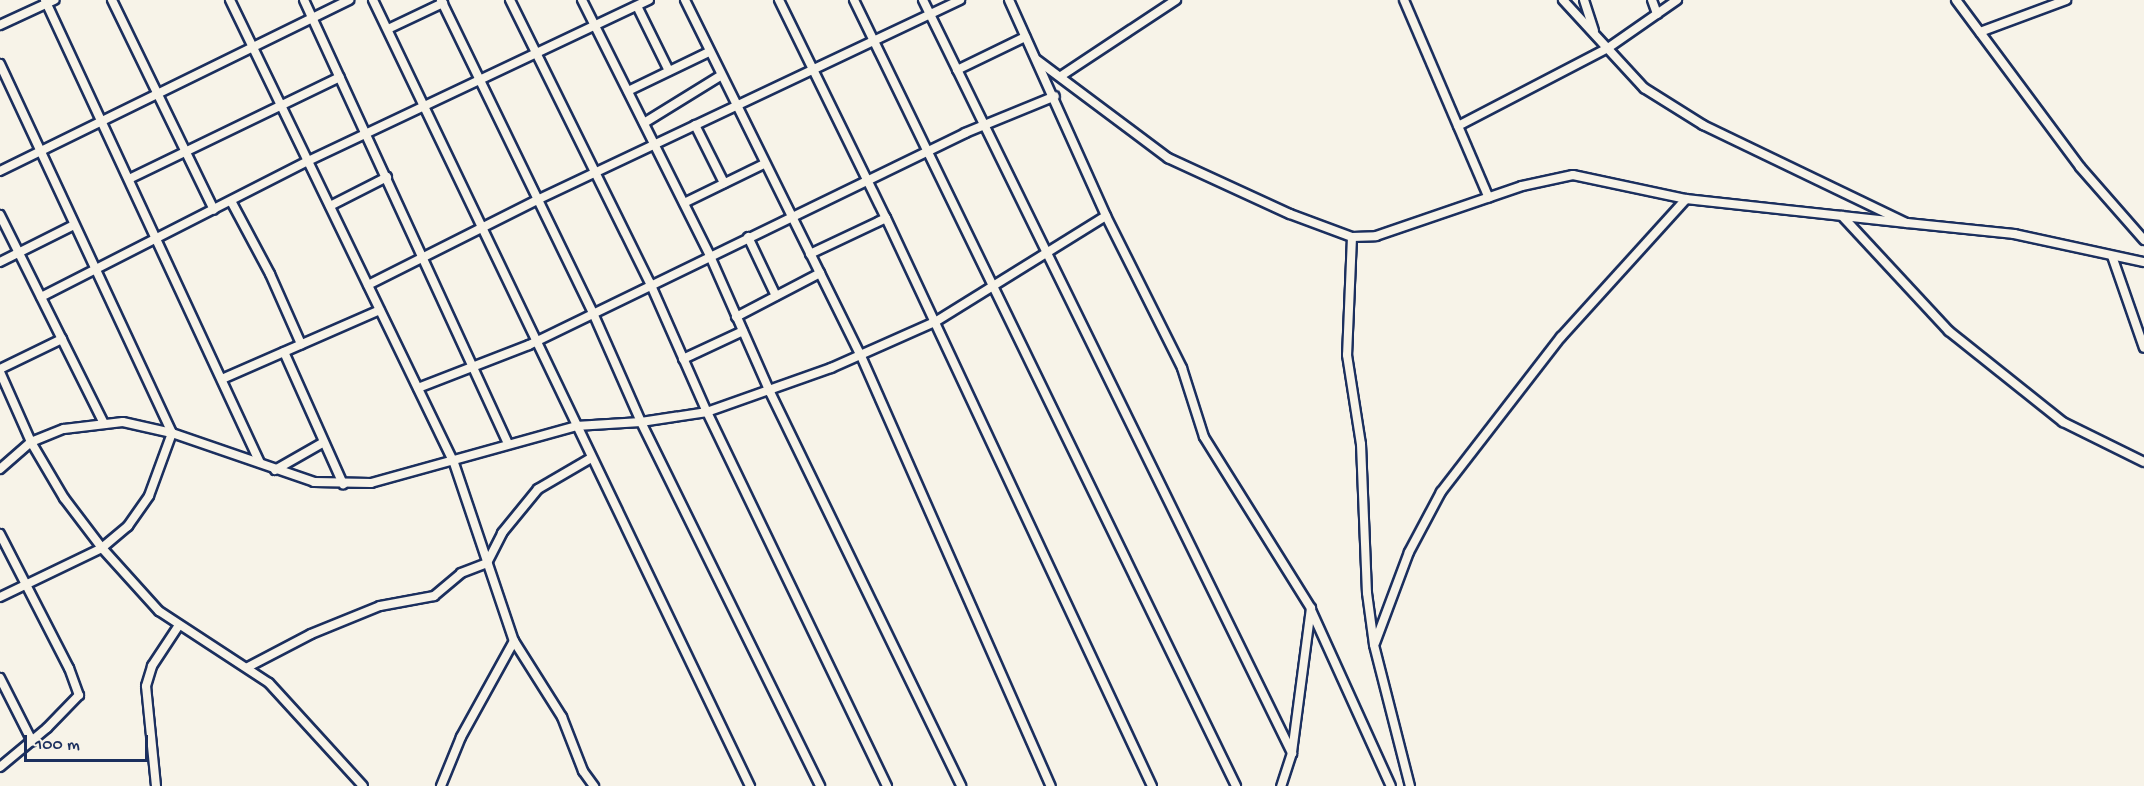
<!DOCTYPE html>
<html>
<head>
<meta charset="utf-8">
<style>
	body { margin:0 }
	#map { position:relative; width:2144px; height:786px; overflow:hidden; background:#f7f3e8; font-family:"Gochi Hand",sans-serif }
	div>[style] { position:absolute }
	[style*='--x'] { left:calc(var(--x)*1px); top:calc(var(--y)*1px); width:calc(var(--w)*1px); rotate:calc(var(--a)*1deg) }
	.roads { filter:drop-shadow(2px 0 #1b2f5e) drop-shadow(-2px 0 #1b2f5e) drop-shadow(0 2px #1b2f5e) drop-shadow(0 -2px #1b2f5e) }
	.street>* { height:8px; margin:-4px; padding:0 4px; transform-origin:4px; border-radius:4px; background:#f7f3e8 }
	span { translate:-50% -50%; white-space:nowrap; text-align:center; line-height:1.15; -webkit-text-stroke:4.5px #f7f3e8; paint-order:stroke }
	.scale { position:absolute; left:24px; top:735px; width:124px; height:27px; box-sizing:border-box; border:3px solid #1b2f5e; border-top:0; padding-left:8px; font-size:18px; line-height:21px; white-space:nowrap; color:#1b2f5e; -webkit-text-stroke:4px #f7f3e8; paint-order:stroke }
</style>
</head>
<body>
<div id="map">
	<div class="roads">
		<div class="street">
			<i style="--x:45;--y:0;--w:510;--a:65.09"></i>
			<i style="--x:112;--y:0;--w:233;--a:64.1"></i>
			<i style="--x:230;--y:0;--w:514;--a:64.18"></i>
			<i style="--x:454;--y:463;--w:188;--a:71.4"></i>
			<i style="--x:514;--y:641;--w:110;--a:118.9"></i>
			<i style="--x:461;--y:737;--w:53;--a:112.2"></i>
			<i style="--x:304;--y:0;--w:488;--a:65.3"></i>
			<i style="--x:373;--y:0;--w:872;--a:64.38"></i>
			<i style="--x:441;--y:0;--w:348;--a:64.1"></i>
			<i style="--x:593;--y:313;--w:119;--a:66.2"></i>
			<i style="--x:641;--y:422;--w:406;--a:63.8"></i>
			<i style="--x:510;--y:0;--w:316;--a:63.7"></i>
			<i style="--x:650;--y:283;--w:141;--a:66.2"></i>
			<i style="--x:707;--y:412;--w:415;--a:64.3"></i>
			<i style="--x:582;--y:0;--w:286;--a:63.4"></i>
			<i style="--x:710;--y:256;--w:149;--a:66.2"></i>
			<i style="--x:770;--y:392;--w:438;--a:64.1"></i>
			<i style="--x:685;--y:0;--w:397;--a:63.7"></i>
			<i style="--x:861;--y:356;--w:470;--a:66.2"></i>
			<i style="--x:779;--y:0;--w:243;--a:63.9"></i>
			<i style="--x:886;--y:218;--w:627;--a:64.91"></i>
			<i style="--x:854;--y:0;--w:874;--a:64.08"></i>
			<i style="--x:923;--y:0;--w:839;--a:63.89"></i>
			<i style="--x:1009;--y:0;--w:237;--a:65.8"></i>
			<i style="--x:1106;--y:216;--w:170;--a:63.4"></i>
			<i style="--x:1182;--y:368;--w:72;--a:72.3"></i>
			<i style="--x:1204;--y:437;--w:202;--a:58"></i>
			<i style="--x:1311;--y:608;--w:146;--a:97.5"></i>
			<i style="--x:1292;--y:753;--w:35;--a:108"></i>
			<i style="--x:1404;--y:0;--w:215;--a:66.8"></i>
			<i style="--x:1563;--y:0;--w:120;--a:47.4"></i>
			<i style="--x:1644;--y:88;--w:70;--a:32.1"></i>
			<i style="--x:1703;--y:125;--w:226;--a:25.7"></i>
			<i style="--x:1907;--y:223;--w:108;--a:5.9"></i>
			<i style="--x:2014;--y:234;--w:133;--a:12.2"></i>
			<i style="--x:1584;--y:0;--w:32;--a:72"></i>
			<i style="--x:1652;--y:0;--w:15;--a:70"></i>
			<i style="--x:1956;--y:0;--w:208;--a:53.4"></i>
			<i style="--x:2080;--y:167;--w:97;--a:48.8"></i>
			<i style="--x:637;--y:6;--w:72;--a:63.8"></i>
			<i style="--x:0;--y:25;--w:60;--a:-24.8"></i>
			<i style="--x:388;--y:29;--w:61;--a:-25.3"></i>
			<i style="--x:1980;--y:32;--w:92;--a:-20.4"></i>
			<i style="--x:1037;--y:60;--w:164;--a:36.8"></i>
			<i style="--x:1168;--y:158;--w:134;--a:24.7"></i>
			<i style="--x:1290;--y:214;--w:66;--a:20.4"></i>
			<i style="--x:1352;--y:237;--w:24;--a:-2"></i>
			<i style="--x:1376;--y:236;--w:154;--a:-18.9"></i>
			<i style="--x:1522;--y:186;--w:52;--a:-12.2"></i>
			<i style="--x:1573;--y:175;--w:116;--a:12"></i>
			<i style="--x:1686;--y:199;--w:222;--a:6.2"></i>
			<i style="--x:0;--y:64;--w:407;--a:65"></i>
			<i style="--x:172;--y:433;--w:67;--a:110.1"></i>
			<i style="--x:149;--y:496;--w:37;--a:125"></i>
			<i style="--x:128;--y:526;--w:34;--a:140"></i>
			<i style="--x:102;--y:548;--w:113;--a:154.3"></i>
			<i style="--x:957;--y:70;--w:76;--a:-25.9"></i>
			<i style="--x:1061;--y:76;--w:138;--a:-33.5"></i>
			<i style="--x:628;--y:91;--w:90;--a:-25.7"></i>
			<i style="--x:644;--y:123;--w:89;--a:-31.7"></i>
			<i style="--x:695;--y:125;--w:65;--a:63.4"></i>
			<i style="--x:1458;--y:126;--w:169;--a:-27.5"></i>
			<i style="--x:1608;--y:48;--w:84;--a:-34.8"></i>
			<i style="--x:0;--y:171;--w:389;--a:-26.1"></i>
			<i style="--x:129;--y:179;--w:234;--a:-25.8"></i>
			<i style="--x:231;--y:201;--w:83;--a:61.9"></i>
			<i style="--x:270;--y:274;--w:77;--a:66.1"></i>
			<i style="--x:684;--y:203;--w:89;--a:-26"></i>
			<i style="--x:330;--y:206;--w:64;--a:-27"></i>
			<i style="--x:0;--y:215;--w:231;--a:63.5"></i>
			<i style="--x:1842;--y:216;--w:157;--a:47.1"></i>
			<i style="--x:1949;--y:331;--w:146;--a:38.6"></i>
			<i style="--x:2063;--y:422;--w:90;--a:26.3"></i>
			<i style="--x:748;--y:237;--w:65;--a:64.6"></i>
			<i style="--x:1352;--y:237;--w:118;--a:92.4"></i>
			<i style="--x:1347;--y:355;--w:90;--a:81.1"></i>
			<i style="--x:1361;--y:444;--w:149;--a:87.7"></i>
			<i style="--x:1367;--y:593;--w:52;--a:82.3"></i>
			<i style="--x:1374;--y:645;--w:146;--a:75.7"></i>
			<i style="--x:810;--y:254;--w:84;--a:-25.3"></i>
			<i style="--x:2112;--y:256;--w:97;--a:70.8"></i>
			<i style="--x:0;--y:262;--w:83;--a:-26.6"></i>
			<i style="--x:368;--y:285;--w:189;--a:-26.7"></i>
			<i style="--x:537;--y:200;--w:468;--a:-25.3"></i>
			<i style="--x:41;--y:297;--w:300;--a:-27"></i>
			<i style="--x:308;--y:161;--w:377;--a:-25.3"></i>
			<i style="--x:736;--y:317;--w:95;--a:-27.6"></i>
			<i style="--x:284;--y:352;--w:145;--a:65.9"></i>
			<i style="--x:683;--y:359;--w:66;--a:-25"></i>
			<i style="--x:0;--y:369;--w:69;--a:-25.8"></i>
			<i style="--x:0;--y:372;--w:77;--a:66.1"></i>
			<i style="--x:31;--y:442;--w:65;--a:59.5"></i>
			<i style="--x:64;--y:498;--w:63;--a:52.8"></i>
			<i style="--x:102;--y:548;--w:85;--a:47.9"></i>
			<i style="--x:159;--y:611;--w:131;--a:33.2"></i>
			<i style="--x:269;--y:683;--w:139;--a:47.6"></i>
			<i style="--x:222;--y:379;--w:172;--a:-23.6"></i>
			<i style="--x:418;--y:388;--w:119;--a:-21.2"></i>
			<i style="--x:529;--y:345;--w:485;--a:-25.9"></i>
			<i style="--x:965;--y:133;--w:97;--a:-22.3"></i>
			<i style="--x:0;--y:469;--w:41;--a:-41.1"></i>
			<i style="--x:31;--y:442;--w:35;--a:-22"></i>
			<i style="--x:64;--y:429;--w:59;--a:-6.8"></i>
			<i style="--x:123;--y:422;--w:50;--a:12.7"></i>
			<i style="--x:172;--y:433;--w:150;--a:19"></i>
			<i style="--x:314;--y:482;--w:57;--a:1"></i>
			<i style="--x:371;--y:483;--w:213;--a:-15.5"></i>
			<i style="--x:576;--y:426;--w:65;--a:-3.5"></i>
			<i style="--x:641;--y:422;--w:67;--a:-8.6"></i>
			<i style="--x:707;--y:412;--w:132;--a:-19.5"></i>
			<i style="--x:831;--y:368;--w:114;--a:-23.9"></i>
			<i style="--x:935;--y:322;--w:201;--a:-31.8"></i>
			<i style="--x:275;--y:470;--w:56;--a:-29.7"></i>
			<i style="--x:0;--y:534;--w:151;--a:62.8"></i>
			<i style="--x:69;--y:668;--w:29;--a:70"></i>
			<i style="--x:79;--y:695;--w:46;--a:134.1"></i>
			<i style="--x:47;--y:728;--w:61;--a:140.3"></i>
			<i style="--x:1311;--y:610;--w:193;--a:65.6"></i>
			<i style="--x:514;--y:641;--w:90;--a:57.7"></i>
			<i style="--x:562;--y:717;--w:58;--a:68.7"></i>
			<i style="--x:583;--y:771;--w:19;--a:54"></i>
			<i style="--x:1375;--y:643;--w:97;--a:-69.5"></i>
			<i style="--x:1409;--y:552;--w:68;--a:-61.9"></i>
			<i style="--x:1441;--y:492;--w:196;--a:-52.3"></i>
			<i style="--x:1561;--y:337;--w:186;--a:-47.8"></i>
			<i style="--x:248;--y:667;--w:71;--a:-27.6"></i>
			<i style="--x:311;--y:634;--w:74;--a:-22.1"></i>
			<i style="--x:380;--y:606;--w:55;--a:-10.5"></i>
			<i style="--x:434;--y:596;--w:35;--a:-40"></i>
			<i style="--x:461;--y:573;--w:28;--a:-21"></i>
			<i style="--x:487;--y:563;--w:34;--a:-63"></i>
			<i style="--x:502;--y:533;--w:57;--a:-50.7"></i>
			<i style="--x:538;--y:489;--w:61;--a:-30.3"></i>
			<i style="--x:0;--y:678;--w:71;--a:63.1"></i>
			<i style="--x:156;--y:786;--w:100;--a:-95.7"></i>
			<i style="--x:146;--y:686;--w:21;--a:-73"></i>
			<i style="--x:152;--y:666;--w:49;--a:-56.6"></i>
		</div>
	</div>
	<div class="scale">100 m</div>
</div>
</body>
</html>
